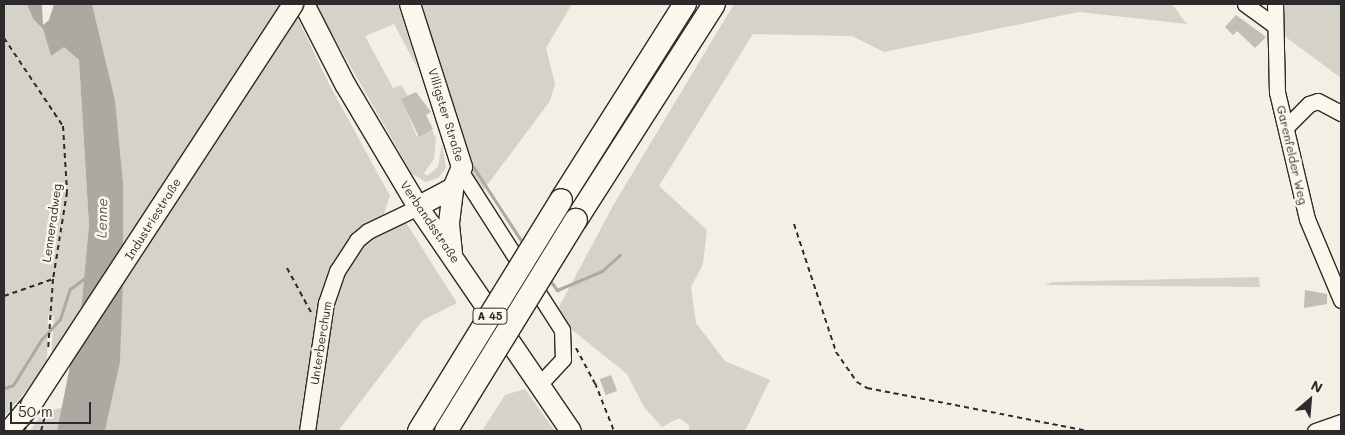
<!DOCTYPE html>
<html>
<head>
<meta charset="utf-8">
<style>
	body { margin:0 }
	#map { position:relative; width:1345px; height:435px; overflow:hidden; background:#f3efe4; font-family:Mali,sans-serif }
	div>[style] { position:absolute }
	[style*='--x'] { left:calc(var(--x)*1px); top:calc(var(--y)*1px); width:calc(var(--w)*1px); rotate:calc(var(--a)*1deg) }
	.green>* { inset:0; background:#d5d2c9 }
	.water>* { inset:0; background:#aca9a2 }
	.stream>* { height:3px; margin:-1.5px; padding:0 1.5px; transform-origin:1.5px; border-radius:1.5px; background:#aca9a2 }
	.building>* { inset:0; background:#c0beb6; transform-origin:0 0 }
	.path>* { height:2px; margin-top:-1px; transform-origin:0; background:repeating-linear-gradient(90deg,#2b2b2b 0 5px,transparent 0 9px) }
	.roads { filter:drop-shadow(1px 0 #2b2b2b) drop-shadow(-1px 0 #2b2b2b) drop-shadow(0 1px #2b2b2b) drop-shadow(0 -1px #2b2b2b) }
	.minor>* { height:15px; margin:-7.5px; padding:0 7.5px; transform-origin:7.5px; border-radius:7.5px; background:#fbf7ec }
	.major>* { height:20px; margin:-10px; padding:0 10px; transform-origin:10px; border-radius:10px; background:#fbf7ec }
	.highway>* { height:22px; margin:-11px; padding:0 11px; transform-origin:11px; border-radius:11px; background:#fbf7ec }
	.path-bridge>* { height:2px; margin-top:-1px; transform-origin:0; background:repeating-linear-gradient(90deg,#2b2b2b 0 5px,transparent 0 9px) }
	.bridges { filter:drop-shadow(1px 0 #2b2b2b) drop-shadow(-1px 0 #2b2b2b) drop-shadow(0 1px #2b2b2b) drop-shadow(0 -1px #2b2b2b) }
	.major-bridge>* { height:20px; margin:-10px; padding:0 10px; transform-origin:10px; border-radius:10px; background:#fbf7ec }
	.highway-bridge>* { height:22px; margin:-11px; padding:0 11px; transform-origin:11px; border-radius:11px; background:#fbf7ec }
	span { translate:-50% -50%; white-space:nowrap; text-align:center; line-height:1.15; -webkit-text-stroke:5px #fbf7ec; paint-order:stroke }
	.shield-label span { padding:1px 4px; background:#fbf7ec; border:1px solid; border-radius:4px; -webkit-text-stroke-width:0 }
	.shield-label { font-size:11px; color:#2b2b2b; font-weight:700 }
	.street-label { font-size:12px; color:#2b2b2b }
	.water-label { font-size:14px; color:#585755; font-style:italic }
	.frame { position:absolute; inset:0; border:5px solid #2b2b2b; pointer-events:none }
	.north { position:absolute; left:1285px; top:375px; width:50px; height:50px; -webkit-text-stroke:4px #fbf7ec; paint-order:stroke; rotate:27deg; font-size:14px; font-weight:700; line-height:20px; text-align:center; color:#2b2b2b }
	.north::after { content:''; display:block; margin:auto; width:18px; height:22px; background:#2b2b2b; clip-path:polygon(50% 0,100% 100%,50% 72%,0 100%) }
	.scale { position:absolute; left:10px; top:402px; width:81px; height:22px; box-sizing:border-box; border:2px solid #2b2b2b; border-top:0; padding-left:6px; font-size:15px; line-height:18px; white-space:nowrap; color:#2b2b2b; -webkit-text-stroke:4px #fbf7ec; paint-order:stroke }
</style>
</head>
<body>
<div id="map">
	<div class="green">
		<i style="clip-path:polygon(4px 4px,27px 4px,33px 19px,43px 29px,51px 56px,64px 47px,79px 60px,89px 225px,81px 311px,51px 359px,54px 316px,48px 315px,47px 366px,4px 417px)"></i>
		<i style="clip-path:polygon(92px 4px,291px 4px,328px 82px,390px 196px,383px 217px,350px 237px,323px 287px,300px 431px,105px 431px,120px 362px,123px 182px,115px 100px)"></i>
		<i style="clip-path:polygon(315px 4px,398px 4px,419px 71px,394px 24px,365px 36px,393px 88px,401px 85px,408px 96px,402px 100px,417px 137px,432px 130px,436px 139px,434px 159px,424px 173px,427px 176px,438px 167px,442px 144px,446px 168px,438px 178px,426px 182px,412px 174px)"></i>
		<i style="clip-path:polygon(418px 4px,572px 4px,546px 48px,555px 84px,550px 101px,482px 192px,469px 171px)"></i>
		<i style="clip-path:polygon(734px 4px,1172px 4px,1187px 24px,1079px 12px,884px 52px,852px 36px,753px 34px,659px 186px,707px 230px,703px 264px,691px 287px,696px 323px,725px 361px,770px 380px,745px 431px,689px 431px,689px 425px,679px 418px,662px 427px,644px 407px,627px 374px,566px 325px,559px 307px,614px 204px)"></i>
		<i style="clip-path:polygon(1280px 4px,1341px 4px,1341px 78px,1283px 35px)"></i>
		<i style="clip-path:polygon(405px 221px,457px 303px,423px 320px,338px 431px,313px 431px,333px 298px,344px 273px,368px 241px)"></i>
		<i style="clip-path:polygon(1259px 277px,1260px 287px,1045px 285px,1052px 282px)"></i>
		<i style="clip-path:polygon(525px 389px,555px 431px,482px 431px,505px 395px)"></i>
		<i style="clip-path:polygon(64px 407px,57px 431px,30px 431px,42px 413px)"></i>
	</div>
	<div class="water">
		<i style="clip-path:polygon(27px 4px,42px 5px,43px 25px,49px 20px,54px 4px,92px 4px,115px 100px,123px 182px,123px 280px,120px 362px,105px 431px,57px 431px,81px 311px,89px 225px,79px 60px,64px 47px,51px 56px,43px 29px,33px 19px)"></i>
	</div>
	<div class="stream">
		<i style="--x:472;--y:165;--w:95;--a:57"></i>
		<i style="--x:549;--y:279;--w:14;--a:54"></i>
		<i style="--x:557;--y:290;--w:49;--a:-22.9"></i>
		<i style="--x:602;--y:271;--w:24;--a:-42"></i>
		<i style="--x:4;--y:388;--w:9;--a:-18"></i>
		<i style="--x:13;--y:385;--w:53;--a:-58.1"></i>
		<i style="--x:41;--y:340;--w:28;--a:-48"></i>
		<i style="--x:60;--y:319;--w:32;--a:-72"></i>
		<i style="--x:70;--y:289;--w:21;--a:-37"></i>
	</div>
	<div class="building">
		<i style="clip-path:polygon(1236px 15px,1266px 37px,1255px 48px,1237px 31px,1233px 35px,1225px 27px)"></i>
		<i style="clip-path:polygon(416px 92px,431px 112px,426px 115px,433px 129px,419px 137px,401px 99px)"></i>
		<i style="clip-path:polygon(1305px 290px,1327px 294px,1327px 304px,1304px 308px)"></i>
		<i style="left:611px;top:375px;width:17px;height:12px;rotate:69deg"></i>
	</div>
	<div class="path">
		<i style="--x:4;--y:38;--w:106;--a:56.2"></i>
		<i style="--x:63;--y:126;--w:66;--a:86.5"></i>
		<i style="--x:67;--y:192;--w:88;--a:99.1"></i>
		<i style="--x:53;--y:279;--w:71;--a:94"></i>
		<i style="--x:794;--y:224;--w:135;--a:71.8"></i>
		<i style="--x:836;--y:352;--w:37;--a:55"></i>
		<i style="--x:857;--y:382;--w:12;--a:31"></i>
		<i style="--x:867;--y:388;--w:225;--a:11"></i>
		<i style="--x:287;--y:268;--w:52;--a:61.5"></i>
		<i style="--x:4;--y:296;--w:52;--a:-19.1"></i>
		<i style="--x:576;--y:348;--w:40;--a:62"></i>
		<i style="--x:595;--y:383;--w:52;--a:68.4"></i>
		<i style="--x:41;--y:431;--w:23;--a:-75"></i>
	</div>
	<div class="roads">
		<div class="minor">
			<i style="--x:1245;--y:4;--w:37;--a:36"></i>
			<i style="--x:1275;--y:4;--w:88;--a:88.7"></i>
			<i style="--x:1277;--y:92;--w:130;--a:76.7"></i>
			<i style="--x:1307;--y:219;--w:88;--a:67.2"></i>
			<i style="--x:1287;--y:126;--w:31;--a:-45"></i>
			<i style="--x:1309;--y:104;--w:9;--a:-18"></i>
			<i style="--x:1318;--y:101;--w:26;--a:28"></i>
			<i style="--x:461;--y:172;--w:188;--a:57.4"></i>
			<i style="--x:562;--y:330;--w:29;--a:88"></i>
			<i style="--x:563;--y:359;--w:34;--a:133"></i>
			<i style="--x:307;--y:431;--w:129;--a:-81.6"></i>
			<i style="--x:326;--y:303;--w:34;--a:-71"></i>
			<i style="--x:337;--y:271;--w:37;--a:-57"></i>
			<i style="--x:357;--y:240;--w:14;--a:-39"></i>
			<i style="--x:368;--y:231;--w:55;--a:-25.6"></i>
			<i style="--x:1315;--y:431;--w:28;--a:-19"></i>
		</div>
		<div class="major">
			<i style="--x:304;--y:4;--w:90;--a:62.9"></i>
			<i style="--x:345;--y:84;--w:143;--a:59.3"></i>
			<i style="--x:418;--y:207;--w:271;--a:55.7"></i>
			<i style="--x:410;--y:4;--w:171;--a:72.3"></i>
			<i style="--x:462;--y:167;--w:23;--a:113"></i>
			<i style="--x:453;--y:188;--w:40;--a:152"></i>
			<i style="--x:452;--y:253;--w:30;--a:-96"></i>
			<i style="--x:449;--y:223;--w:35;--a:-83"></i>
			<i style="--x:9;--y:431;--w:34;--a:-50"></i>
		</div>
		<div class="highway">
			<i style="--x:561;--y:200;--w:232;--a:-57.7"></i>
			<i style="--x:576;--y:220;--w:256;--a:-57.4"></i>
		</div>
	</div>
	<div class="path-bridge">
		<i style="--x:23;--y:431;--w:16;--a:-50"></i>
	</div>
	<div class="bridges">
		<div class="major-bridge">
			<i style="--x:31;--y:405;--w:479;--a:-56.8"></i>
		</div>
		<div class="highway-bridge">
			<i style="--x:419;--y:431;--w:271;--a:-58.4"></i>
			<i style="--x:446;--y:431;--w:248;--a:-58.4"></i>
		</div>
	</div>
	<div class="shield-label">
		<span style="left:490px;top:316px">A 45</span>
	</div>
	<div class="street-label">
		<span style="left:446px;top:115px;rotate:73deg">Villigster Straße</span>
		<span style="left:1292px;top:155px;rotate:77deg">Garenfelder Weg</span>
		<span style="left:153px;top:219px;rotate:-58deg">Industriestraße</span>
		<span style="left:430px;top:222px;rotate:56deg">Verbandsstraße</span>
		<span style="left:52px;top:223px;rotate:-82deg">Lenneradweg</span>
		<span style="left:321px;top:343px;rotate:-81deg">Unterberchum</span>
	</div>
	<div class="water-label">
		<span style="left:102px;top:218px;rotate:-89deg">Lenne</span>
	</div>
	<div class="frame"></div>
	<div class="north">N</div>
	<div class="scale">50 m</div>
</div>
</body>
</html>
